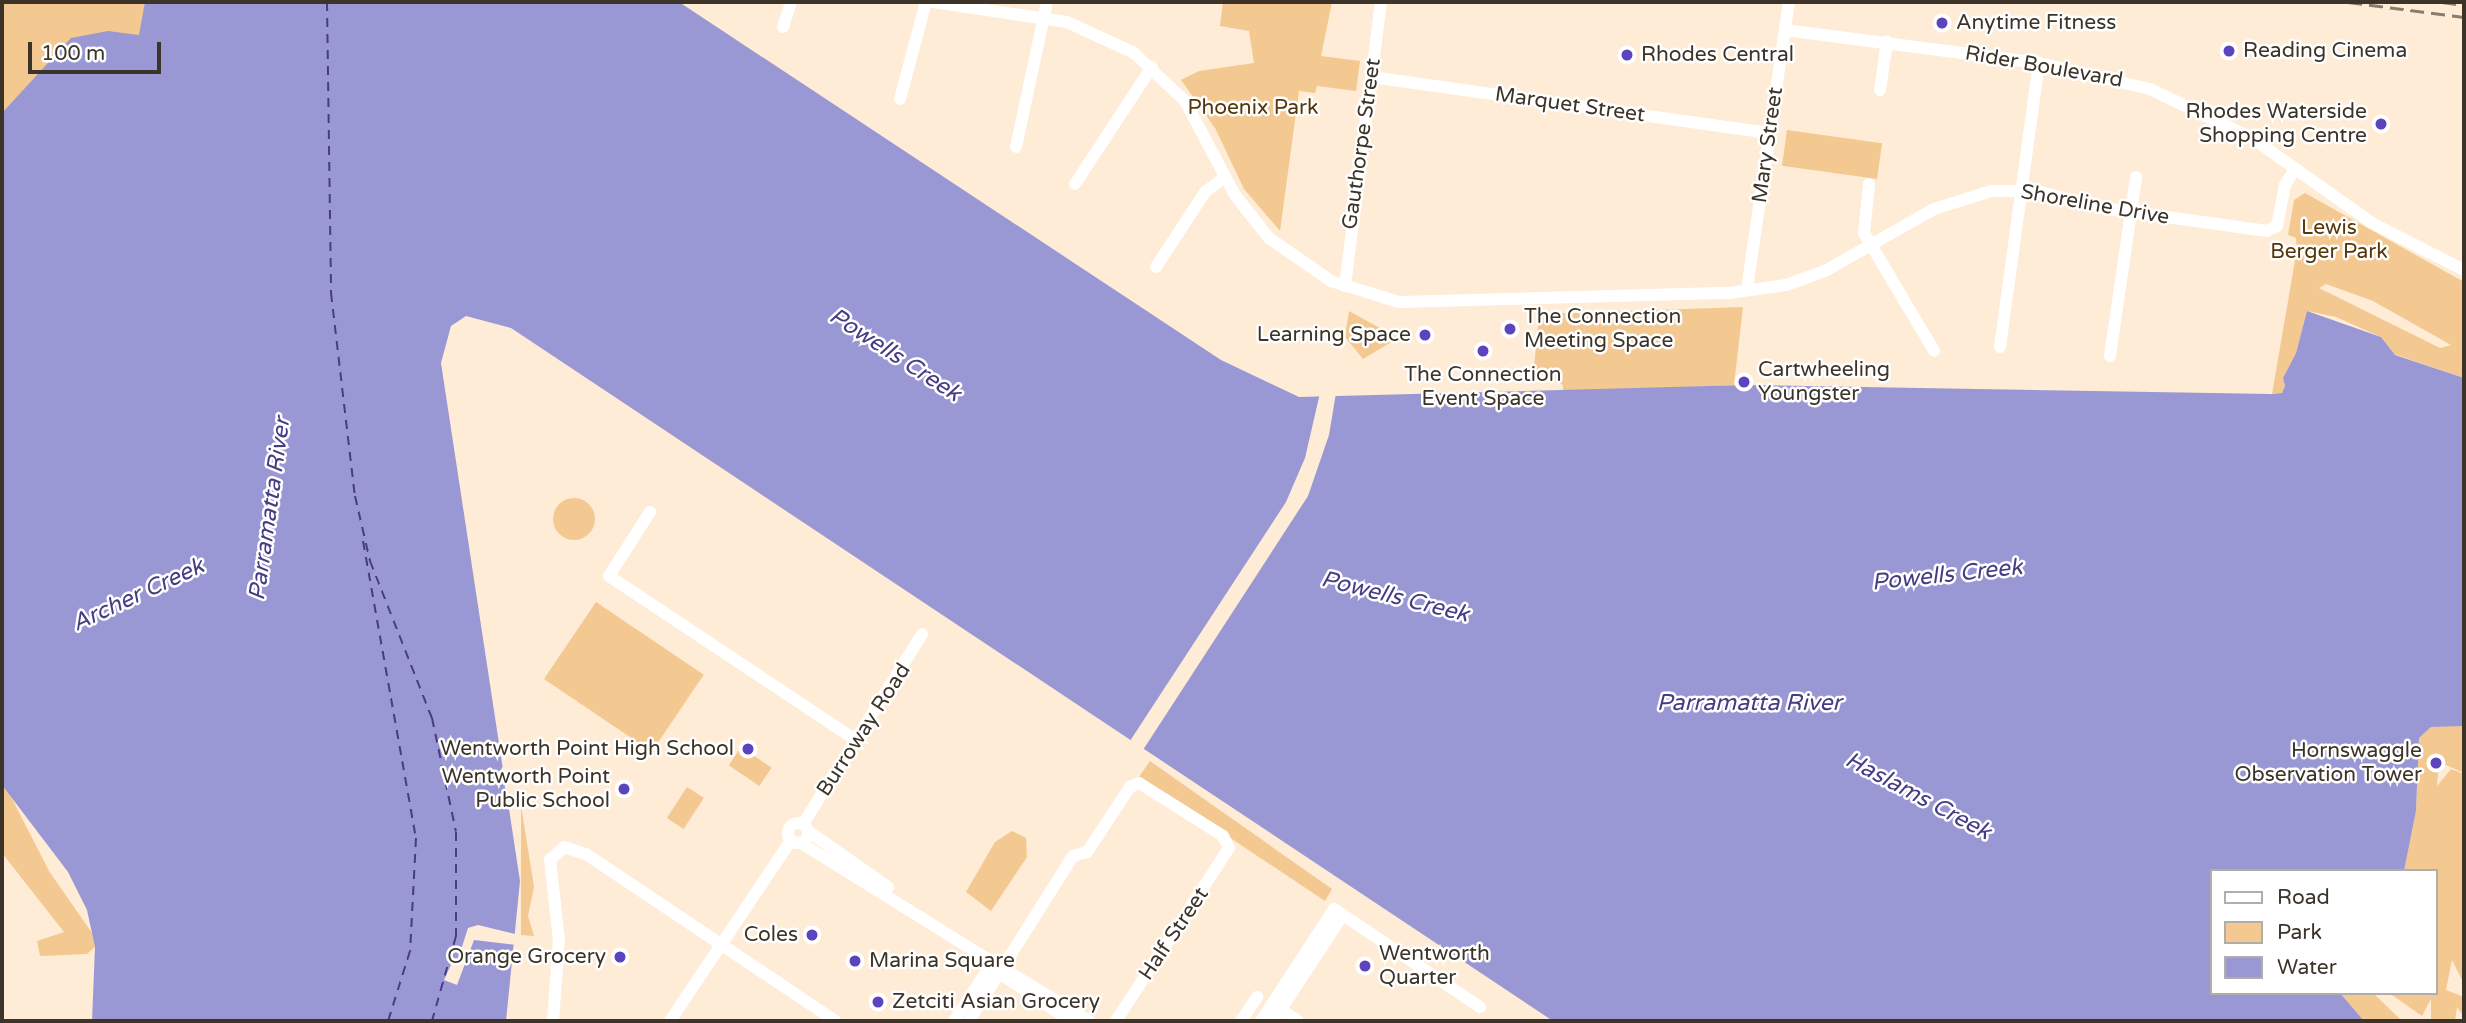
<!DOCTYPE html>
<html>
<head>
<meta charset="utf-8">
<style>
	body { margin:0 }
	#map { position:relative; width:2466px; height:1023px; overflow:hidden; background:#feecd6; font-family:"Varela Round",sans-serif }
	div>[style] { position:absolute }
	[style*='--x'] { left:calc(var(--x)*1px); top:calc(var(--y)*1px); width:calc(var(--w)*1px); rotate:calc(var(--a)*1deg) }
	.green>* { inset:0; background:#f4c891; transform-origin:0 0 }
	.round { border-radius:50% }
	.water>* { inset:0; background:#9a98d4 }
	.pier>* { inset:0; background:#feecd6 }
	.ferry>* { height:2px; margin-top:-1px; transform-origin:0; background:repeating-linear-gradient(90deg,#463c84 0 9px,transparent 0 16px) }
	.minor>* { height:12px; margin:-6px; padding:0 6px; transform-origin:6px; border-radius:6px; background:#fff }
	.minor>.ring { margin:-6px; padding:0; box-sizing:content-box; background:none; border:12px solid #fff; border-radius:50% }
	.rail>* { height:2.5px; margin-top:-1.25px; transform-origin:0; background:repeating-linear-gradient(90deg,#897d6e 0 14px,transparent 0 21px) }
	.dots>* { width:19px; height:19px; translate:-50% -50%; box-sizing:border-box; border:4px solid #fff; border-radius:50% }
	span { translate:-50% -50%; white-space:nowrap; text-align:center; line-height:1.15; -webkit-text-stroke:5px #fff; paint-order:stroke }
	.poi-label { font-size:21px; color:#3c3429 }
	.left { translate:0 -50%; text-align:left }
	.right { translate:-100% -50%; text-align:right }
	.street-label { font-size:21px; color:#3c3429 }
	.park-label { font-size:21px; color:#54370a }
	.water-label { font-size:23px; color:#463c84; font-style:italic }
	.frame { position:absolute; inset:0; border:4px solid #3c3429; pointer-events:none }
	.legend { position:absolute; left:2210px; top:869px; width:228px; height:126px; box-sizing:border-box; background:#fff; border:2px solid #b1aea9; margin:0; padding:9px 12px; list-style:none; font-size:21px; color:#3c3429 }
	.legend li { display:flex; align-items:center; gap:14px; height:35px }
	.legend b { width:35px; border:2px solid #b1aea9 }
	.scale { position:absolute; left:28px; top:42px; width:133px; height:32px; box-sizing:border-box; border:4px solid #3c3429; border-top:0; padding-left:9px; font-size:21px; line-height:24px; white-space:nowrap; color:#3c3429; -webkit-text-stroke:5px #fff; paint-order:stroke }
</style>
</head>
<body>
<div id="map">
	<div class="green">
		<i style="clip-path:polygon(2px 2px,181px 2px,2px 257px)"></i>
		<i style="clip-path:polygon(1223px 2px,1332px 2px,1321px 56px,1360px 61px,1356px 91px,1317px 86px,1315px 93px,1299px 91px,1280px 231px,1244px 189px,1215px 128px,1181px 80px,1199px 71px,1254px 63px,1249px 31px,1220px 26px)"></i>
		<i style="left:1787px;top:130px;width:96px;height:36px;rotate:8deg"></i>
		<i style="clip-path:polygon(evenodd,2305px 193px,2464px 282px,2464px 378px,2394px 354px,2381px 337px,2336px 317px,2307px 311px,2296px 353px,2283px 378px,2285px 386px,2282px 393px,2272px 394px,2297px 249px,2296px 238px,2288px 235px,2294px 200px,2305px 193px,2326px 284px,2373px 301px,2451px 345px,2440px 348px,2319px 288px,2326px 284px)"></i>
		<i style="clip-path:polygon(1743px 307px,1734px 385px,1563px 393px,1563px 385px,1534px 368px,1539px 314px)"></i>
		<i style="clip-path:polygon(1349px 311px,1398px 338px,1363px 359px,1345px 337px)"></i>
		<i class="round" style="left:553px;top:498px;width:42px;height:42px"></i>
		<i style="left:596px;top:602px;width:130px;height:93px;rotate:34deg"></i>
		<i style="clip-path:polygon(2454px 723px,2464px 726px,2464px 773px,2439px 762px,2437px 786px,2451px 769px,2464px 774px,2464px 984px,2452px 960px,2446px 990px,2464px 997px,2464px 1017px,2457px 1007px,2455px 1021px,2431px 1021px,2431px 999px,2422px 1016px,2389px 993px,2436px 993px,2436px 871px,2404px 871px,2416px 811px,2419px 738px,2431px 727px)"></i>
		<i style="left:741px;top:747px;width:37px;height:22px;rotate:34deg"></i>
		<i style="clip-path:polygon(1150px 761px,1332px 889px,1325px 901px,1139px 777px)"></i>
		<i style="clip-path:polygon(2px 779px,49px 871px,92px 933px,95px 947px,87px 954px,40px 956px,37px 941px,64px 932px,2px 853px)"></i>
		<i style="left:687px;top:787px;width:20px;height:37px;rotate:33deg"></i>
		<i style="clip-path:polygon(521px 805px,534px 887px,528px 916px,534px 936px,521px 935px)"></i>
		<i style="clip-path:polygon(1012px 831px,1026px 838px,1027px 857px,991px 911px,966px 892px,995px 842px)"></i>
		<i style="clip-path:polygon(2340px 993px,2373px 993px,2402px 1021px,2364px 1021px)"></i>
	</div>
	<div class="water">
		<i style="clip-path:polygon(145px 2px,679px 2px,1221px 360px,1299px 397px,1745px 385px,2272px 394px,2282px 393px,2285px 386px,2283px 378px,2296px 353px,2307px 311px,2381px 337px,2395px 355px,2464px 378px,2464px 726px,2431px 727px,2419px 738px,2416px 811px,2404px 871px,2212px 871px,2212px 993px,2340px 993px,2364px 1021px,1553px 1021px,511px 328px,466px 316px,451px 326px,441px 363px,520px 881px,506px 1021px,92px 1021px,95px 947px,87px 910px,68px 872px,2px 785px,2px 113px,71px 38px,108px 31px,139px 35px)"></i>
	</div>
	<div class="pier">
		<i style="clip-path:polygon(1320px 393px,1336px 393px,1329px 435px,1308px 496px,1141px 753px,1128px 744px,1286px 502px,1305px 458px)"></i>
		<i style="clip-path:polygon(478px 925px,519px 935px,517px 945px,474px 940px,457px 985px,444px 980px,454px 958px,458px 959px,468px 928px)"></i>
	</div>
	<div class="ferry">
		<i style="--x:327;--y:2;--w:291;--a:89.2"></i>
		<i style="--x:331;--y:293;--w:204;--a:83.3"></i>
		<i style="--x:355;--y:496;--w:67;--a:77"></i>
		<i style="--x:370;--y:561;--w:169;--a:68.5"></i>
		<i style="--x:432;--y:718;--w:116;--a:78.1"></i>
		<i style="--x:456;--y:832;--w:104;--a:90"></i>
		<i style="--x:456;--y:936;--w:88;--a:105.8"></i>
		<i style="--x:363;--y:541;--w:302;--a:79.9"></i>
		<i style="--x:416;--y:838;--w:113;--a:93"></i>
		<i style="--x:410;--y:951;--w:73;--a:107.4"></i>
	</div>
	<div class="minor">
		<i style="--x:933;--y:2;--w:135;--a:8.5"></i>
		<i style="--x:1067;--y:22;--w:74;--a:24.8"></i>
		<i style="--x:1134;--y:53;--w:70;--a:43.3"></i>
		<i style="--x:1185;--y:101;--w:106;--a:62"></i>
		<i style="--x:1235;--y:195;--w:55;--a:51.7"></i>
		<i style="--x:1269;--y:238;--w:75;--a:34.7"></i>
		<i style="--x:1331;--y:281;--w:71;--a:17.2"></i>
		<i style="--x:1399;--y:302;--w:330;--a:-1.6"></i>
		<i style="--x:1729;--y:293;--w:58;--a:-8"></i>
		<i style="--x:1786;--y:285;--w:41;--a:-19.7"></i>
		<i style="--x:1825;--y:271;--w:125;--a:-29.6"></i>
		<i style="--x:1934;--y:209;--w:60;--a:-17.5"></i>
		<i style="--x:1991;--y:191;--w:46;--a:0"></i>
		<i style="--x:2037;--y:191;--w:67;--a:14.7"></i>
		<i style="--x:2102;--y:208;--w:167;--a:7.9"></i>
		<i style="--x:2267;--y:231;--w:11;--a:-27"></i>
		<i style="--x:2277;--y:226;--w:42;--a:-79"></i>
		<i style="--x:2285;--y:185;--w:19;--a:-58"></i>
		<i style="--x:783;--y:27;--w:26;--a:-72"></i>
		<i style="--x:1785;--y:30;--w:256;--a:7.4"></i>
		<i style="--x:2039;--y:63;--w:114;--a:13.2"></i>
		<i style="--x:2150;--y:89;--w:113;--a:25.7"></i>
		<i style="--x:2252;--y:138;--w:147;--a:35.3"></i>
		<i style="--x:2372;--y:223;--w:103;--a:27.1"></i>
		<i style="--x:1371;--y:77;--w:402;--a:8"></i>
		<i style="--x:1880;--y:90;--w:49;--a:-81.7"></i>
		<i style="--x:900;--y:99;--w:100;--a:-75"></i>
		<i style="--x:1016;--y:147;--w:148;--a:-77.9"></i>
		<i style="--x:1075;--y:184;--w:140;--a:-56.7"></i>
		<i style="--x:1869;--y:184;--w:49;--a:95.8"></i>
		<i style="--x:1864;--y:233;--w:137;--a:59.3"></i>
		<i style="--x:1156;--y:267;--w:90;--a:-56.8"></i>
		<i style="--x:1205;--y:192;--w:25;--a:-37"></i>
		<i style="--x:1345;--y:286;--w:286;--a:-82.8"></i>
		<i style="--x:1747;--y:289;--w:290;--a:-81.7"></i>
		<i style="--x:2000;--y:347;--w:287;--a:-82.2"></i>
		<i style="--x:2110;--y:356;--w:181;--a:-81.7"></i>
		<i style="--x:650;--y:512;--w:76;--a:122.6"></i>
		<i style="--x:609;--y:576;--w:298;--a:33.6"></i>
		<i class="ring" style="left:788px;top:823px;width:8px;height:8px"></i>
		<i style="--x:803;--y:824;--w:224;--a:-57.9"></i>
		<i style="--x:808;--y:831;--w:98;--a:35"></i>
		<i style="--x:801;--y:843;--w:212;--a:31.9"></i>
		<i style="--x:1343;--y:915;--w:165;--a:33.9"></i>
		<i style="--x:1275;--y:1006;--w:27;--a:33"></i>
		<i style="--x:553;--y:1021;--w:81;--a:-85.8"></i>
		<i style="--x:559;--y:940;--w:81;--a:-96.4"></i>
		<i style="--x:550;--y:860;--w:19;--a:-43"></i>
		<i style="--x:564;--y:847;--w:23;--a:18"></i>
		<i style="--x:586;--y:854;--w:300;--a:33.8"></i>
		<i style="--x:670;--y:1021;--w:218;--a:-56.2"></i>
		<i style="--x:954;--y:1021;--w:73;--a:-56.7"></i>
		<i style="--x:969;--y:1021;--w:195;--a:-57.8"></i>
		<i style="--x:1073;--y:856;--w:15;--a:-16"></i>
		<i style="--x:1087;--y:852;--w:78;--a:-56.5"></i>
		<i style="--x:1130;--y:787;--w:10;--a:-24"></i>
		<i style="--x:1139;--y:783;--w:99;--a:32.2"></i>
		<i style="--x:1223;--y:836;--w:13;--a:63"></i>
		<i style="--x:1229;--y:848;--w:207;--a:123.2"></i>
		<i style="--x:1071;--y:1021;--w:97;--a:-146.3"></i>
		<i style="--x:990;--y:967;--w:15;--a:-127"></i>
		<i style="--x:981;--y:955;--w:127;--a:31.4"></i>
		<i style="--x:1241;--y:1021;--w:29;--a:-56"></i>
		<i style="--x:1261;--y:1021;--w:134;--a:-56.9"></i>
		<i style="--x:1334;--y:909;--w:11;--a:34"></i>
		<i style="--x:1343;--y:915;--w:127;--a:123.4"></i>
	</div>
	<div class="rail">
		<i style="--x:2348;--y:2;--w:117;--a:7.4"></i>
		<i style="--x:2442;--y:2;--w:22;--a:8"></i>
	</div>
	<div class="dots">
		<i style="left:1942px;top:23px;background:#5b44bd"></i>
		<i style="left:2229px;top:51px;background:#5b44bd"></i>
		<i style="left:1627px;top:55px;background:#5b44bd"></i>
		<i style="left:2381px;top:124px;background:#5b44bd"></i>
		<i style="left:1510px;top:329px;background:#5b44bd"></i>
		<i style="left:1425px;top:335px;background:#5b44bd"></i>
		<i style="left:1483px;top:351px;background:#5b44bd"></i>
		<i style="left:1744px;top:382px;background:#5b44bd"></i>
		<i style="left:748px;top:749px;background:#5b44bd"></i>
		<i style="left:2436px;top:763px;background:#5b44bd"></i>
		<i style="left:624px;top:789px;background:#5b44bd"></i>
		<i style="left:812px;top:935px;background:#5b44bd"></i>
		<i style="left:620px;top:957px;background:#5b44bd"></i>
		<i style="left:855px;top:961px;background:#5b44bd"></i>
		<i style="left:1365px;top:966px;background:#5b44bd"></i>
		<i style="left:878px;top:1002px;background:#5b44bd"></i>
	</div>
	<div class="poi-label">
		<span class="left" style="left:1956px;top:23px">Anytime Fitness</span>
		<span class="left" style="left:2243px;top:51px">Reading Cinema</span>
		<span class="left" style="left:1641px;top:55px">Rhodes Central</span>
		<span class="right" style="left:2367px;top:124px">Rhodes Waterside<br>Shopping Centre</span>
		<span class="left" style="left:1524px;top:329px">The Connection<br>Meeting Space</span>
		<span class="right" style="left:1411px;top:335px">Learning Space</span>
		<span class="left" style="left:1758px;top:382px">Cartwheeling<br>Youngster</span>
		<span style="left:1483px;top:387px">The Connection<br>Event Space</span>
		<span class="right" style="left:734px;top:749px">Wentworth Point High School</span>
		<span class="right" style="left:2422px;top:763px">Hornswaggle<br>Observation Tower</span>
		<span class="right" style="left:610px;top:789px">Wentworth Point<br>Public School</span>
		<span class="right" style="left:798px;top:935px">Coles</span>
		<span class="left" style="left:1379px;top:966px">Wentworth<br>Quarter</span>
		<span class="right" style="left:606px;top:957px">Orange Grocery</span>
		<span class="left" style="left:869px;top:961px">Marina Square</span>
		<span class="left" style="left:892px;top:1002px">Zetciti Asian Grocery</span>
	</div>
	<div class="street-label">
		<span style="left:2044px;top:67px;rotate:10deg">Rider Boulevard</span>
		<span style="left:1570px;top:105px;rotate:8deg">Marquet Street</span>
		<span style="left:1362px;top:144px;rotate:-82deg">Gauthorpe Street</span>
		<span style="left:1768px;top:145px;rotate:-82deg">Mary Street</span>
		<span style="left:2095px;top:205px;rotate:10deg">Shoreline Drive</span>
		<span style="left:864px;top:730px;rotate:-57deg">Burroway Road</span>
		<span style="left:1174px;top:934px;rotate:-56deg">Half Street</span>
	</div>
	<div class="park-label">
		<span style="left:1253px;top:108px">Phoenix Park</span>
		<span style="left:2329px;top:240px">Lewis<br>Berger Park</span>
	</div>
	<div class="water-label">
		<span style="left:895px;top:355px;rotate:33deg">Powells Creek</span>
		<span style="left:270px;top:509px;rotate:-82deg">Parramatta River</span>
		<span style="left:1947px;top:575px;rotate:-6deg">Powells Creek</span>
		<span style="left:138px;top:595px;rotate:-25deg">Archer Creek</span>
		<span style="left:1395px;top:597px;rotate:14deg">Powells Creek</span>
		<span style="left:1749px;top:703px">Parramatta River</span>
		<span style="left:1918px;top:796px;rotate:28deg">Haslams Creek</span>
	</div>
	<div class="frame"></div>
	<ul class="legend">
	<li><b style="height:9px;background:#fff"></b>Road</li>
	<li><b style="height:19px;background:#f4c891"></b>Park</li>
	<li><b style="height:19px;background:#9a98d4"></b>Water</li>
	</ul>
	<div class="scale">100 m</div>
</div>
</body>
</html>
